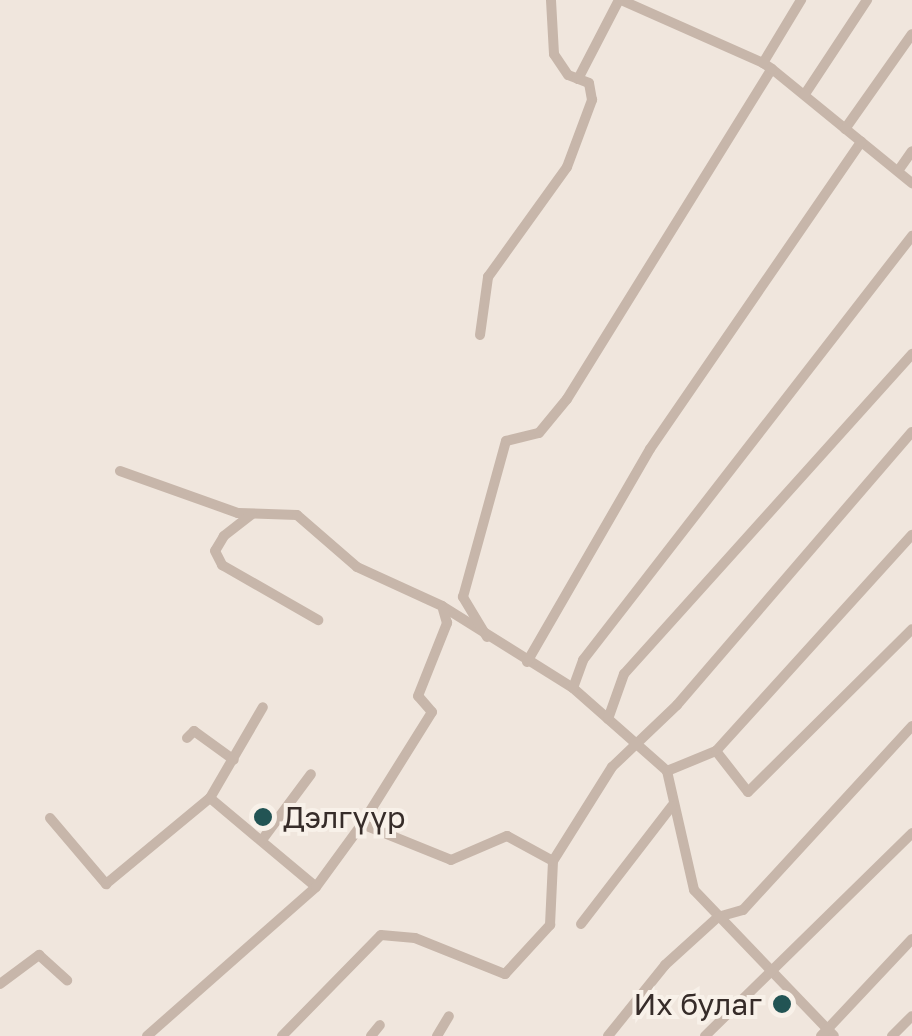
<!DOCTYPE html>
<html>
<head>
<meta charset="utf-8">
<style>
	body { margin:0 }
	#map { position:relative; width:912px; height:1036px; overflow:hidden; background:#f0e6dd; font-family:"Golos Text",sans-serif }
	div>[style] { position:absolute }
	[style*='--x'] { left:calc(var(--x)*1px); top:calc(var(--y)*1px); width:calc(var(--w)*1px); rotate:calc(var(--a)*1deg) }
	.minor>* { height:10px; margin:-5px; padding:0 5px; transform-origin:5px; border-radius:5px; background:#c7b6aa }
	.dots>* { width:28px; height:28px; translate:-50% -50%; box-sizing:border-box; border:5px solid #f8f1e9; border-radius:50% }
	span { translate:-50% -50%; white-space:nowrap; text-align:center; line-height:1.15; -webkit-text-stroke:8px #f8f1e9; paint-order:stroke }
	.poi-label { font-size:30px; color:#362c29 }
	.left { translate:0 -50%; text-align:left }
	.right { translate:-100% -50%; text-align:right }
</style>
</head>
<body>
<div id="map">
	<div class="minor">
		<i style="--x:621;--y:0;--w:155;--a:23.9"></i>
		<i style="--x:772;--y:69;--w:181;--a:39.2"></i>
		<i style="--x:578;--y:79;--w:89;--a:-62.6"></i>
		<i style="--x:805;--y:94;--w:113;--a:-56.6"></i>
		<i style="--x:845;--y:129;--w:116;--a:-54.8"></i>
		<i style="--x:898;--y:171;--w:24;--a:-55"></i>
		<i style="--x:480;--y:335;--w:59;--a:-82.1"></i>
		<i style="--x:488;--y:277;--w:135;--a:-54.3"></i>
		<i style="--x:567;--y:167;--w:72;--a:-69.5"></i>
		<i style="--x:592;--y:100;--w:17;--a:-100"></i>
		<i style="--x:589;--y:83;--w:22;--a:-159"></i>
		<i style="--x:568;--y:75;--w:25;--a:-124"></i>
		<i style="--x:554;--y:54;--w:54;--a:-93.2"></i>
		<i style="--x:120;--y:471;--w:125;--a:19.6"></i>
		<i style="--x:238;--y:513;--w:59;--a:1.9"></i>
		<i style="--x:297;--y:515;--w:79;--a:40.9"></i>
		<i style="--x:357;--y:567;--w:94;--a:24.6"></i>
		<i style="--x:442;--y:606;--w:155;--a:32"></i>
		<i style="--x:573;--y:688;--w:125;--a:41.4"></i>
		<i style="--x:667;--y:771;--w:122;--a:77.2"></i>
		<i style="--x:694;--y:890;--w:202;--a:46.2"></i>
		<i style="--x:252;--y:514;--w:36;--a:142"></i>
		<i style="--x:224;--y:536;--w:17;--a:121"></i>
		<i style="--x:215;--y:551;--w:16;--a:63"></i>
		<i style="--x:222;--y:565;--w:111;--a:29.8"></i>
		<i style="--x:487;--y:637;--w:47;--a:-121"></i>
		<i style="--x:463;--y:597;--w:162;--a:-74.6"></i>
		<i style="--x:506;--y:441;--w:34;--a:-14"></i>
		<i style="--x:539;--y:433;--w:44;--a:-50.5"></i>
		<i style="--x:567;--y:399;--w:388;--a:-58.2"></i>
		<i style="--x:772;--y:69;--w:11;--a:-146"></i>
		<i style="--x:763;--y:63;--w:74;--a:-58.9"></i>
		<i style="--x:527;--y:662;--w:246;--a:-60"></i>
		<i style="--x:650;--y:449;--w:373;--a:-55.5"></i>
		<i style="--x:573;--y:688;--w:30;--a:-70"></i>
		<i style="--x:583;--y:660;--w:537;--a:-52.19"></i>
		<i style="--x:608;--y:719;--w:48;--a:-70.4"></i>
		<i style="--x:624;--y:674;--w:431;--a:-48"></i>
		<i style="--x:187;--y:738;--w:10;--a:-45"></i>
		<i style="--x:194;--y:731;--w:49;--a:35.9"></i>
		<i style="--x:716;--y:751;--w:52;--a:52"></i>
		<i style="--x:748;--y:792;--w:231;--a:-44.8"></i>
		<i style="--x:667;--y:771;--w:53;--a:-22.2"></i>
		<i style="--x:716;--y:751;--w:292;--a:-47.8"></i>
		<i style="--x:210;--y:798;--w:105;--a:-59.8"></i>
		<i style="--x:50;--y:818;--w:87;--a:49.7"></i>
		<i style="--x:106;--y:884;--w:135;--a:-39.6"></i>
		<i style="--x:210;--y:798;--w:138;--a:40"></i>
		<i style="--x:362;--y:824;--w:132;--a:-58"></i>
		<i style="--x:432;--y:712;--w:21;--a:-131"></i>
		<i style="--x:418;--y:696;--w:79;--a:-68.3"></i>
		<i style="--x:447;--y:623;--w:15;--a:-106"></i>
		<i style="--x:262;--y:840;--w:82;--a:-53.4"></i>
		<i style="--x:581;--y:924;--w:149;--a:-52.4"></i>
		<i style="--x:0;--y:984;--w:49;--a:-36.6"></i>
		<i style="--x:39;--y:955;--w:38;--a:42"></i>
		<i style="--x:147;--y:1036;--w:225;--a:-41.4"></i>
		<i style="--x:316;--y:887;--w:78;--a:-53.9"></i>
		<i style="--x:362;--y:824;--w:96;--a:22"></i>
		<i style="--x:451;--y:860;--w:61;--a:-23.2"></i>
		<i style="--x:507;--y:836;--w:52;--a:28.5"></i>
		<i style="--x:282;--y:1036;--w:141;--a:-45.6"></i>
		<i style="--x:381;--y:935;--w:34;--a:5"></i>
		<i style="--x:415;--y:938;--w:97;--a:21.8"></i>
		<i style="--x:505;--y:974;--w:67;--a:-47.4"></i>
		<i style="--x:550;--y:925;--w:64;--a:-87.3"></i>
		<i style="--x:553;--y:861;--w:111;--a:-57.9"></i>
		<i style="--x:612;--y:767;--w:90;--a:-43.6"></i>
		<i style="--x:677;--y:705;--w:360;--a:-49.3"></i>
		<i style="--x:371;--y:1036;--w:14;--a:-51"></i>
		<i style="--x:437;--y:1036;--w:23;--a:-59"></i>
		<i style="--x:608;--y:1036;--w:91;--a:-51.2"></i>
		<i style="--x:665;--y:965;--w:72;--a:-42.2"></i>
		<i style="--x:718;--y:917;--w:26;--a:-16"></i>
		<i style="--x:743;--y:910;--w:250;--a:-47.4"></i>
		<i style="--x:705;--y:1036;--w:290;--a:-44.4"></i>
		<i style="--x:821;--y:1036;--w:133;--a:-46.8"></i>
		<i style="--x:892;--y:1036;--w:28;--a:-45"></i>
	</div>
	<div class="dots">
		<i style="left:263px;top:817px;background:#225454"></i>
		<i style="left:782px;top:1004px;background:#225454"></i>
	</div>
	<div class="poi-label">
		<span class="left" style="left:283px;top:817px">Дэлгүүр</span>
		<span class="right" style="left:762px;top:1004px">Их булаг</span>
	</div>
</div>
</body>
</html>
